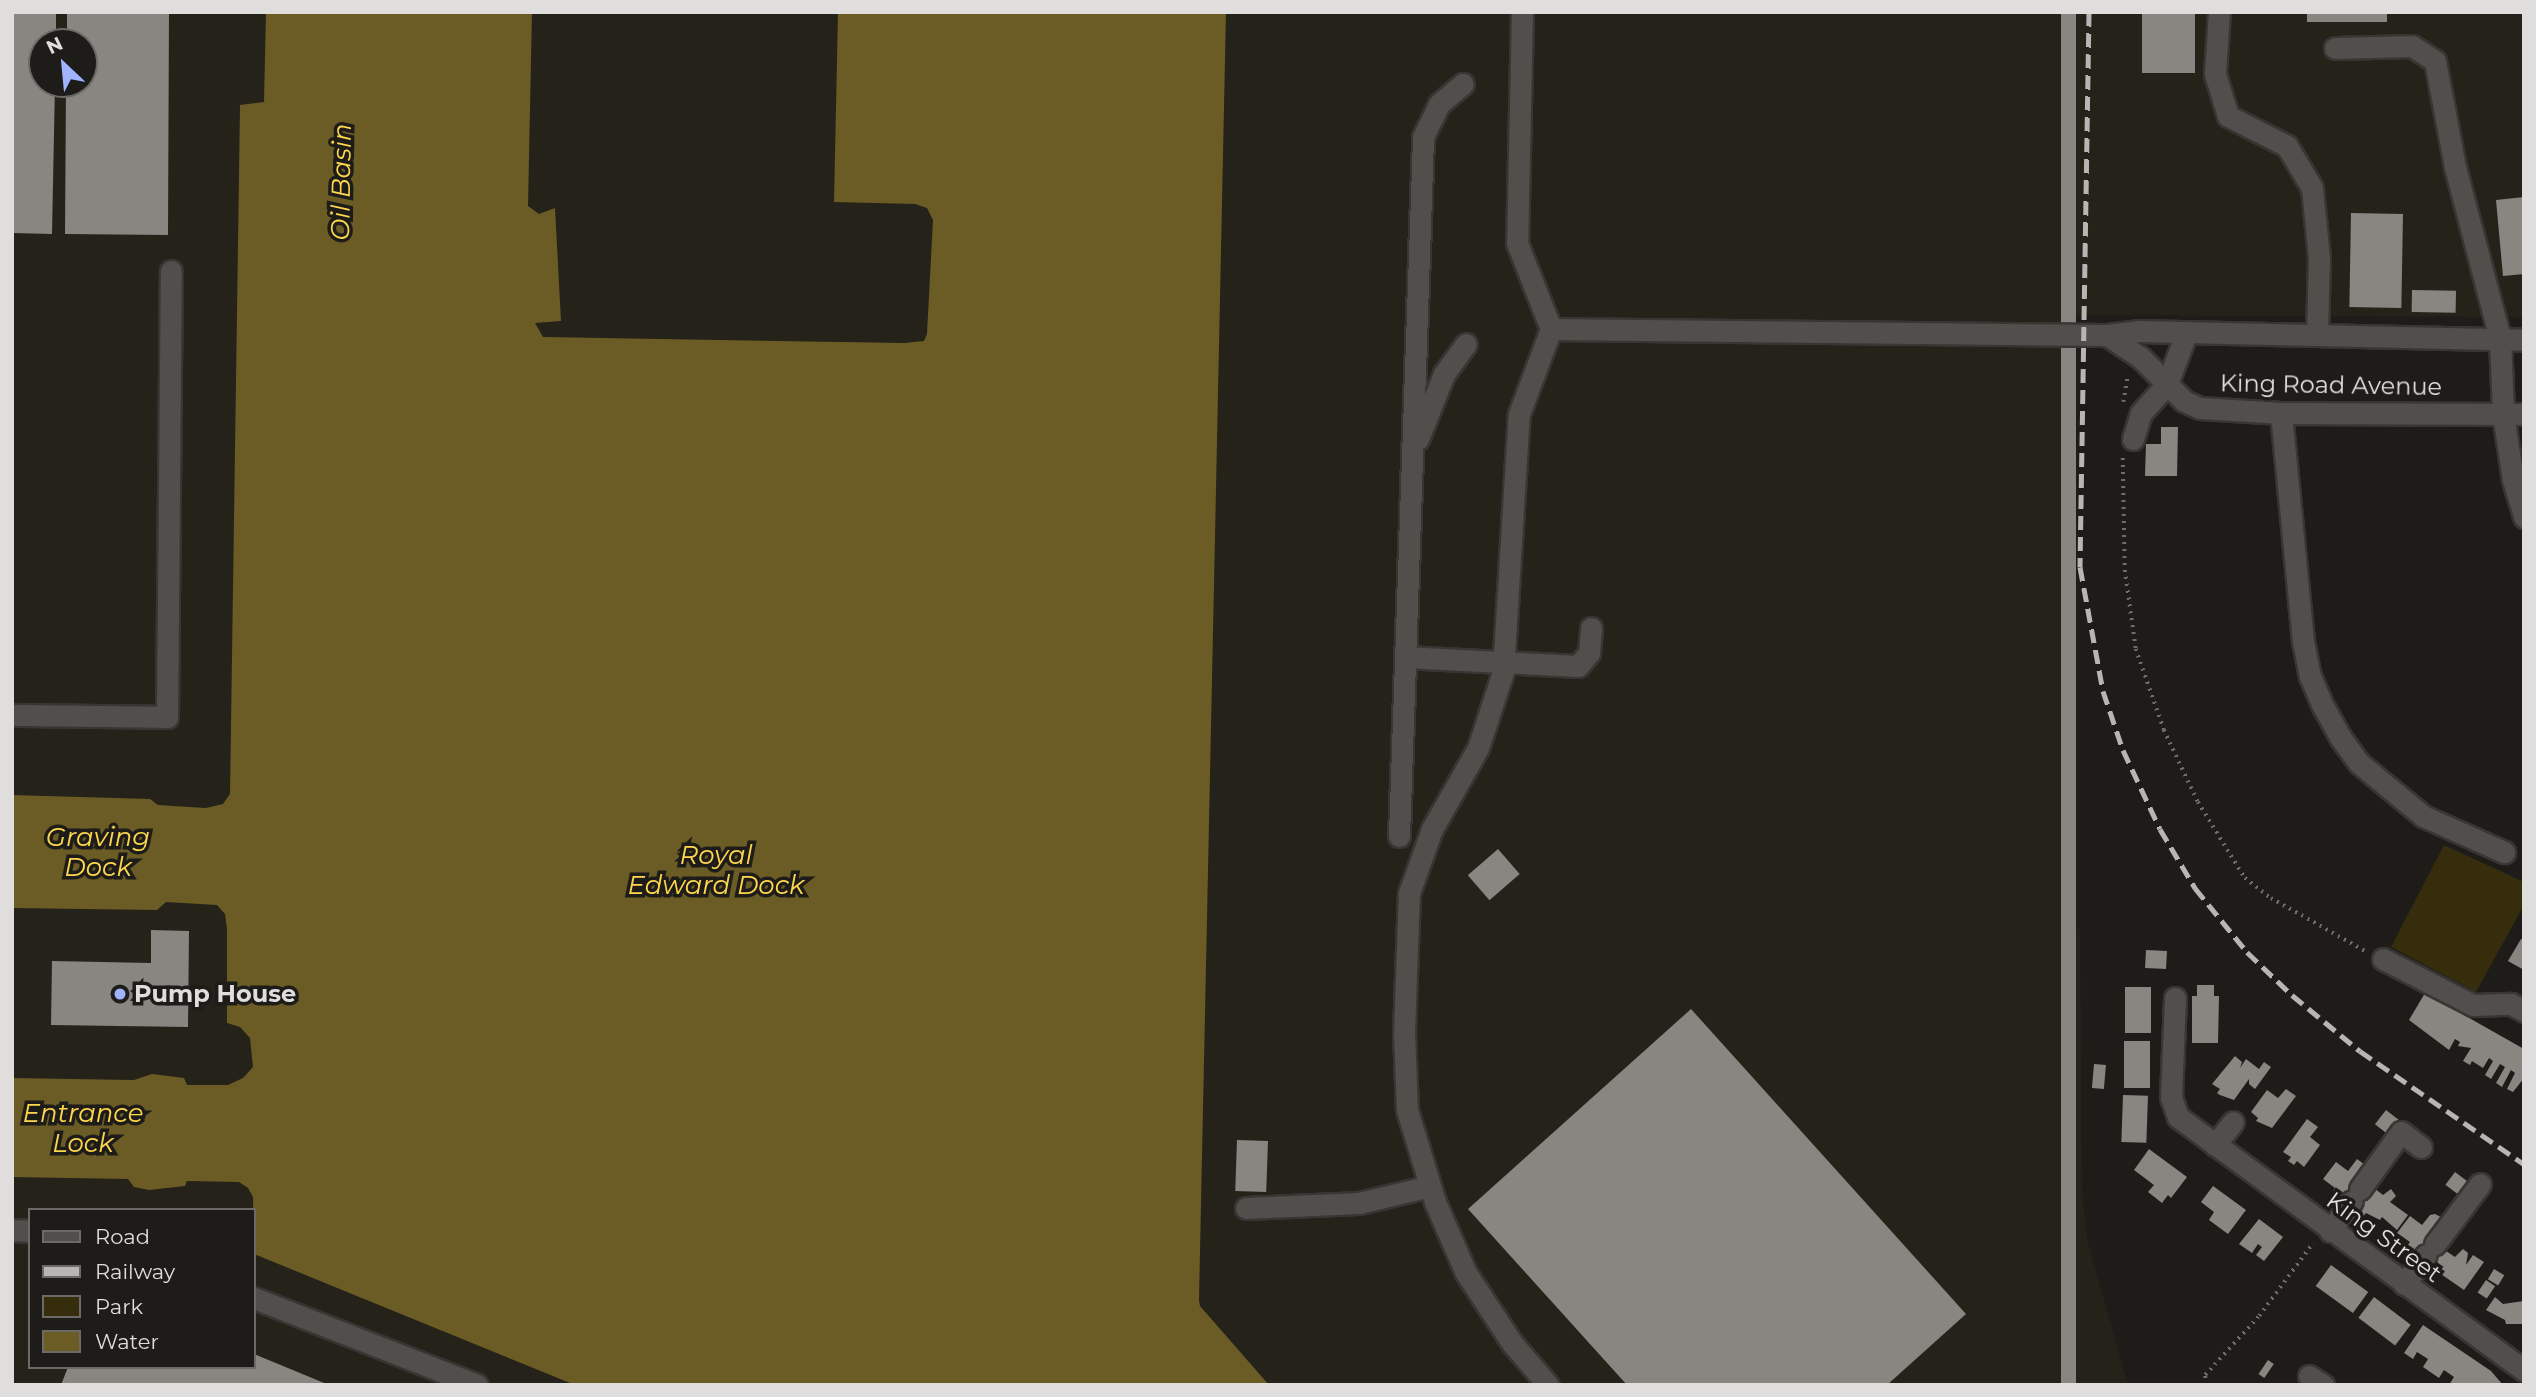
<!DOCTYPE html>
<html>
<head>
<meta charset="utf-8">
<style>
	body { margin:0 }
	#map { position:relative; width:2536px; height:1397px; overflow:hidden; background:#1e1c19; font-family:Montserrat,sans-serif }
	div>[style] { position:absolute }
	[style*='--x'] { left:calc(var(--x)*1px); top:calc(var(--y)*1px); width:calc(var(--w)*1px); rotate:calc(var(--a)*1deg) }
	.built>* { inset:0; background:#252219 }
	.green>* { inset:0; background:#362d0d }
	.water>* { inset:0; background:#6b5b25 }
	.building>* { inset:0; background:#878681; transform-origin:0 0 }
	.path>* { height:3.5px; margin-top:-1.75px; transform-origin:0; background:repeating-linear-gradient(90deg,#6e6d6a 0 2px,transparent 0 7px) }
	.roads { filter:drop-shadow(2px 0 #373634) drop-shadow(-2px 0 #373634) drop-shadow(0 2px #373634) drop-shadow(0 -2px #373634) }
	.minor>* { height:21px; margin:-10.5px; padding:0 10.5px; transform-origin:10.5px; border-radius:10.5px; background:#514f4b }
	.rail>* { height:5px; margin-top:-2.5px; transform-origin:0; background:repeating-linear-gradient(90deg,#b8b6b4 0 14px,transparent 0 21px) }
	.dots>* { width:19px; height:19px; translate:-50% -50%; box-sizing:border-box; border:4px solid #1e1c19; border-radius:50% }
	span { translate:-50% -50%; white-space:nowrap; text-align:center; line-height:1.15; -webkit-text-stroke:7px #1e1c19; paint-order:stroke }
	.street-label { font-size:24px; color:#dfdedc }
	.poi-label { font-size:24px; color:#dfdedc; font-weight:700 }
	.left { translate:0 -50%; text-align:left }
	.water-label { font-size:26px; color:#fed74d; font-style:italic }
	.frame { position:absolute; inset:0; border:14px solid #dfdedc; pointer-events:none }
	.legend { position:absolute; left:28px; top:1208px; width:228px; height:161px; box-sizing:border-box; background:#1e1c19; border:2px solid #6b6a67; margin:0; padding:9px 12px; list-style:none; font-size:21px; color:#dfdedc }
	.legend li { display:flex; align-items:center; gap:14px; height:35px }
	.legend b { width:35px; border:2px solid #6b6a67 }
	.north { position:absolute; left:28px; top:28px; width:70px; height:70px; box-sizing:border-box; background:#1e1c19; border:2px solid #6b6a67; border-radius:50%; rotate:334deg; font-size:19px; font-weight:700; line-height:28px; text-align:center; color:#dfdedc }
	.north::after { content:''; display:block; margin:auto; width:24px; height:32px; background:#a0b3fd; clip-path:polygon(50% 0,100% 100%,50% 72%,0 100%) }
</style>
</head>
<body>
<div id="map">
	<div class="built">
		<i style="clip-path:polygon(evenodd,12px 12px,2524px 12px,2524px 317px,2075px 315px,2066px 928px,2080px 929px,2082px 1186px,2087px 1240px,2128px 1385px,12px 1385px,12px 12px,42px 42px,84px 42px,84px 84px,42px 84px,42px 42px,12px 12px,30px 1210px,254px 1210px,254px 1367px,30px 1367px,30px 1210px)"></i>
	</div>
	<div class="green">
		<i style="clip-path:polygon(2444px 845px,2524px 882px,2524px 905px,2476px 992px,2391px 947px)"></i>
	</div>
	<div class="water">
		<i style="clip-path:polygon(266px 12px,532px 12px,528px 206px,539px 214px,555px 208px,561px 321px,535px 323px,543px 337px,904px 343px,924px 341px,927px 334px,933px 220px,927px 208px,915px 204px,834px 202px,838px 12px,1226px 12px,1199px 1300px,1200px 1306px,1269px 1385px,575px 1385px,254px 1254px,253px 1197px,248px 1188px,239px 1182px,187px 1181px,185px 1186px,149px 1190px,134px 1187px,128px 1179px,12px 1177px,12px 1078px,134px 1080px,152px 1074px,184px 1078px,187px 1085px,228px 1085px,243px 1078px,253px 1067px,250px 1038px,240px 1027px,227px 1023px,227px 929px,225px 914px,217px 905px,166px 902px,157px 910px,12px 908px,12px 795px,150px 799px,158px 805px,206px 808px,223px 804px,230px 794px,240px 105px,264px 102px)"></i>
	</div>
	<div class="building">
		<i style="clip-path:polygon(12px 12px,56px 12px,56px 42px,42px 42px,42px 84px,55px 84px,52px 234px,12px 233px)"></i>
		<i style="clip-path:polygon(67px 12px,169px 12px,168px 235px,65px 234px,66px 84px,84px 84px,84px 42px,67px 42px)"></i>
		<i style="left:2061px;top:12px;width:15px;height:1373px"></i>
		<i style="left:2142px;top:12px;width:53px;height:61px"></i>
		<i style="left:2307px;top:12px;width:80px;height:10px"></i>
		<i style="clip-path:polygon(2524px 197px,2524px 274px,2503px 276px,2496px 200px)"></i>
		<i style="left:2351px;top:213px;width:52px;height:94px;rotate:1deg"></i>
		<i style="left:2412px;top:290px;width:44px;height:22px;rotate:1deg"></i>
		<i style="clip-path:polygon(2161px 427px,2178px 427px,2177px 476px,2145px 476px,2146px 444px,2161px 444px)"></i>
		<i style="left:1498px;top:849px;width:33px;height:40px;rotate:49deg"></i>
		<i style="clip-path:polygon(151px 930px,189px 931px,188px 1027px,51px 1025px,52px 961px,151px 963px)"></i>
		<i style="clip-path:polygon(2521px 939px,2524px 940px,2524px 970px,2508px 961px)"></i>
		<i style="left:2146px;top:950px;width:21px;height:18px;rotate:3deg"></i>
		<i style="clip-path:polygon(2197px 985px,2214px 985px,2214px 996px,2219px 996px,2218px 1043px,2192px 1043px,2192px 996px,2197px 996px)"></i>
		<i style="left:2125px;top:987px;width:26px;height:46px"></i>
		<i style="clip-path:polygon(2425px 993px,2524px 1049px,2524px 1078px,2513px 1092px,2507px 1089px,2515px 1073px,2511px 1070px,2502px 1087px,2496px 1083px,2505px 1067px,2500px 1064px,2491px 1079px,2485px 1075px,2493px 1061px,2489px 1058px,2483px 1068px,2472px 1061px,2470px 1065px,2463px 1061px,2471px 1048px,2458px 1046px,2460px 1042px,2455px 1039px,2449px 1050px,2409px 1020px)"></i>
		<i style="clip-path:polygon(1691px 1009px,1966px 1314px,1887px 1385px,1627px 1385px,1468px 1209px)"></i>
		<i style="left:2124px;top:1041px;width:26px;height:47px"></i>
		<i style="clip-path:polygon(2235px 1056px,2242px 1062px,2240px 1068px,2246px 1059px,2259px 1069px,2264px 1062px,2271px 1067px,2255px 1089px,2249px 1084px,2249px 1079px,2234px 1100px,2220px 1095px,2217px 1093px,2220px 1089px,2212px 1084px)"></i>
		<i style="left:2094px;top:1064px;width:12px;height:24px;rotate:5deg"></i>
		<i style="clip-path:polygon(2286px 1089px,2296px 1096px,2272px 1128px,2256px 1121px,2258px 1118px,2251px 1112px,2267px 1090px,2278px 1098px)"></i>
		<i style="left:2123px;top:1095px;width:25px;height:47px;rotate:2deg"></i>
		<i style="left:2386px;top:1110px;width:16px;height:18px;rotate:38deg"></i>
		<i style="clip-path:polygon(2307px 1119px,2318px 1127px,2310px 1137px,2320px 1145px,2304px 1167px,2297px 1161px,2294px 1165px,2288px 1161px,2291px 1157px,2283px 1152px)"></i>
		<i style="left:1237px;top:1140px;width:31px;height:51px;rotate:2deg"></i>
		<i style="clip-path:polygon(2149px 1149px,2187px 1177px,2171px 1198px,2168px 1195px,2162px 1203px,2148px 1192px,2154px 1185px,2134px 1170px)"></i>
		<i style="clip-path:polygon(2357px 1159px,2368px 1167px,2370px 1185px,2383px 1195px,2391px 1189px,2396px 1196px,2390px 1202px,2408px 1215px,2397px 1230px,2382px 1217px,2380px 1220px,2366px 1213px,2362px 1218px,2359px 1216px,2361px 1212px,2338px 1200px,2340px 1196px,2333px 1191px,2335px 1188px,2323px 1179px,2336px 1162px,2348px 1171px)"></i>
		<i style="left:2455px;top:1172px;width:15px;height:16px;rotate:37deg"></i>
		<i style="clip-path:polygon(2213px 1186px,2246px 1210px,2228px 1234px,2209px 1220px,2214px 1212px,2201px 1202px)"></i>
		<i style="clip-path:polygon(2435px 1214px,2441px 1217px,2440px 1247px,2455px 1257px,2463px 1249px,2468px 1253px,2466px 1265px,2473px 1255px,2484px 1262px,2464px 1290px,2412px 1254px,2414px 1251px,2407px 1246px,2410px 1242px,2397px 1233px,2410px 1216px,2422px 1225px,2430px 1215px)"></i>
		<i style="clip-path:polygon(2259px 1219px,2283px 1237px,2264px 1261px,2256px 1255px,2262px 1247px,2258px 1244px,2252px 1253px,2239px 1244px)"></i>
		<i style="left:2331px;top:1265px;width:46px;height:26px;rotate:36deg"></i>
		<i style="left:2494px;top:1269px;width:12px;height:12px;rotate:31deg"></i>
		<i style="left:2486px;top:1280px;width:11px;height:15px;rotate:34deg"></i>
		<i style="left:2374px;top:1297px;width:46px;height:26px;rotate:37deg"></i>
		<i style="clip-path:polygon(2495px 1297px,2503px 1304px,2524px 1301px,2524px 1324px,2506px 1324px,2505px 1320px,2486px 1310px)"></i>
		<i style="clip-path:polygon(2423px 1325px,2491px 1371px,2503px 1385px,2449px 1385px,2454px 1377px,2444px 1370px,2439px 1378px,2423px 1367px,2428px 1359px,2417px 1352px,2413px 1359px,2404px 1353px)"></i>
		<i style="clip-path:polygon(254px 1354px,329px 1385px,61px 1385px,68px 1367px,254px 1367px)"></i>
		<i style="left:2268px;top:1360px;width:7px;height:17px;rotate:34deg"></i>
	</div>
	<div class="path">
		<i style="--x:2123;--y:402;--w:27;--a:-80"></i>
		<i style="--x:2123;--y:458;--w:112;--a:89"></i>
		<i style="--x:2125;--y:570;--w:80;--a:82.1"></i>
		<i style="--x:2136;--y:649;--w:86;--a:70.9"></i>
		<i style="--x:2164;--y:730;--w:80;--a:64.7"></i>
		<i style="--x:2198;--y:802;--w:89;--a:58.3"></i>
		<i style="--x:2245;--y:878;--w:33;--a:38"></i>
		<i style="--x:2271;--y:898;--w:108;--a:29.4"></i>
		<i style="--x:2205;--y:1385;--w:10;--a:-90"></i>
		<i style="--x:2205;--y:1375;--w:80;--a:-47.5"></i>
		<i style="--x:2259;--y:1316;--w:91;--a:-53.5"></i>
	</div>
	<div class="roads">
		<div class="minor">
			<i style="--x:1522;--y:12;--w:231;--a:91.2"></i>
			<i style="--x:1517;--y:243;--w:92;--a:68.4"></i>
			<i style="--x:2219;--y:12;--w:62;--a:93.7"></i>
			<i style="--x:2215;--y:74;--w:44;--a:72.8"></i>
			<i style="--x:2228;--y:116;--w:66;--a:27"></i>
			<i style="--x:2287;--y:146;--w:49;--a:59.2"></i>
			<i style="--x:2312;--y:188;--w:70;--a:84.3"></i>
			<i style="--x:2319;--y:258;--w:76;--a:91.5"></i>
			<i style="--x:2335;--y:48;--w:77;--a:-1.5"></i>
			<i style="--x:2412;--y:46;--w:27;--a:33"></i>
			<i style="--x:2435;--y:61;--w:108;--a:79.3"></i>
			<i style="--x:2455;--y:167;--w:177;--a:75.3"></i>
			<i style="--x:2500;--y:338;--w:76;--a:87.7"></i>
			<i style="--x:2503;--y:414;--w:67;--a:81.4"></i>
			<i style="--x:2513;--y:480;--w:39;--a:73"></i>
			<i style="--x:2107;--y:335;--w:40;--a:34"></i>
			<i style="--x:2140;--y:357;--w:62;--a:45"></i>
			<i style="--x:2184;--y:401;--w:17;--a:24"></i>
			<i style="--x:2200;--y:408;--w:81;--a:3.5"></i>
			<i style="--x:2281;--y:413;--w:243;--a:0.2"></i>
			<i style="--x:2281;--y:413;--w:229;--a:84.5"></i>
			<i style="--x:2303;--y:641;--w:36;--a:79"></i>
			<i style="--x:2310;--y:676;--w:33;--a:67"></i>
			<i style="--x:2323;--y:706;--w:35;--a:61"></i>
			<i style="--x:2340;--y:737;--w:32;--a:54"></i>
			<i style="--x:2359;--y:763;--w:83;--a:39.6"></i>
			<i style="--x:2423;--y:816;--w:89;--a:24"></i>
			<i style="--x:1418;--y:439;--w:70;--a:-68.2"></i>
			<i style="--x:1444;--y:374;--w:37;--a:-54"></i>
			<i style="--x:2133;--y:439;--w:27;--a:-73"></i>
			<i style="--x:2141;--y:413;--w:39;--a:-48"></i>
			<i style="--x:2167;--y:384;--w:53;--a:-69.2"></i>
			<i style="--x:1405;--y:657;--w:173;--a:3"></i>
			<i style="--x:1578;--y:666;--w:17;--a:-50"></i>
			<i style="--x:1589;--y:653;--w:25;--a:-85"></i>
			<i style="--x:12;--y:715;--w:155;--a:0.7"></i>
			<i style="--x:167;--y:717;--w:446;--a:-89.5"></i>
			<i style="--x:1399;--y:836;--w:699;--a:-88.03"></i>
			<i style="--x:1423;--y:137;--w:37;--a:-64"></i>
			<i style="--x:1439;--y:104;--w:31;--a:-40"></i>
			<i style="--x:2383;--y:959;--w:101;--a:27.1"></i>
			<i style="--x:2473;--y:1005;--w:38;--a:-2"></i>
			<i style="--x:2511;--y:1004;--w:15;--a:28"></i>
			<i style="--x:2175;--y:998;--w:99;--a:92.3"></i>
			<i style="--x:2171;--y:1097;--w:21;--a:71"></i>
			<i style="--x:2178;--y:1117;--w:429;--a:36.2"></i>
			<i style="--x:2215;--y:1145;--w:29;--a:-52"></i>
			<i style="--x:2360;--y:1189;--w:70;--a:-54.3"></i>
			<i style="--x:2401;--y:1132;--w:25;--a:37"></i>
			<i style="--x:1246;--y:1208;--w:113;--a:-2.5"></i>
			<i style="--x:1359;--y:1203;--w:73;--a:-13.5"></i>
			<i style="--x:12;--y:1230;--w:18;--a:3"></i>
			<i style="--x:2330;--y:1231;--w:37;--a:-54"></i>
			<i style="--x:2435;--y:1244;--w:75;--a:-53.1"></i>
			<i style="--x:2404;--y:1284;--w:36;--a:-53"></i>
			<i style="--x:254;--y:1298;--w:239;--a:21.3"></i>
			<i style="--x:2309;--y:1376;--w:17;--a:33"></i>
			<i style="--x:1548;--y:1385;--w:55;--a:-130.6"></i>
			<i style="--x:1512;--y:1343;--w:84;--a:-123.3"></i>
			<i style="--x:1466;--y:1273;--w:77;--a:-113.6"></i>
			<i style="--x:1435;--y:1202;--w:96;--a:-106.9"></i>
			<i style="--x:1407;--y:1110;--w:77;--a:-92.2"></i>
			<i style="--x:1404;--y:1033;--w:140;--a:-88"></i>
			<i style="--x:1409;--y:893;--w:68;--a:-70.2"></i>
			<i style="--x:1432;--y:829;--w:93;--a:-60.4"></i>
			<i style="--x:1478;--y:748;--w:80;--a:-71.8"></i>
			<i style="--x:1503;--y:672;--w:258;--a:-86.5"></i>
			<i style="--x:1519;--y:414;--w:91;--a:-69.4"></i>
			<i style="--x:1551;--y:329;--w:556;--a:0.62"></i>
			<i style="--x:2107;--y:335;--w:31;--a:-7"></i>
			<i style="--x:2138;--y:331;--w:386;--a:1.3"></i>
		</div>
	</div>
	<div class="rail">
		<i style="--x:2089;--y:12;--w:555;--a:90.93"></i>
		<i style="--x:2080;--y:567;--w:126;--a:79.5"></i>
		<i style="--x:2103;--y:691;--w:62;--a:71.3"></i>
		<i style="--x:2123;--y:750;--w:87;--a:64.9"></i>
		<i style="--x:2160;--y:829;--w:69;--a:59.3"></i>
		<i style="--x:2195;--y:888;--w:82;--a:50.9"></i>
		<i style="--x:2247;--y:952;--w:62;--a:43.7"></i>
		<i style="--x:2292;--y:995;--w:88;--a:39.5"></i>
		<i style="--x:2360;--y:1051;--w:199;--a:34.6"></i>
	</div>
	<div class="dots">
		<i style="left:120px;top:994px;background:#a0b3fd"></i>
	</div>
	<div class="street-label">
		<span style="left:2331px;top:385px;rotate:1deg">King Road Avenue</span>
		<span style="left:2384px;top:1237px;rotate:36deg">King Street</span>
	</div>
	<div class="poi-label">
		<span class="left" style="left:134px;top:994px">Pump House</span>
	</div>
	<div class="water-label">
		<span style="left:342px;top:182px;rotate:-89deg">Oil Basin</span>
		<span style="left:98px;top:853px">Graving<br>Dock</span>
		<span style="left:716px;top:871px">Royal<br>Edward Dock</span>
		<span style="left:83px;top:1129px">Entrance<br>Lock</span>
	</div>
	<div class="frame"></div>
	<ul class="legend">
	<li><b style="height:9px;background:#514f4b"></b>Road</li>
	<li><b style="height:9px;background:#b8b6b4"></b>Railway</li>
	<li><b style="height:19px;background:#362d0d"></b>Park</li>
	<li><b style="height:19px;background:#6b5b25"></b>Water</li>
	</ul>
	<div class="north">N</div>
</div>
</body>
</html>
